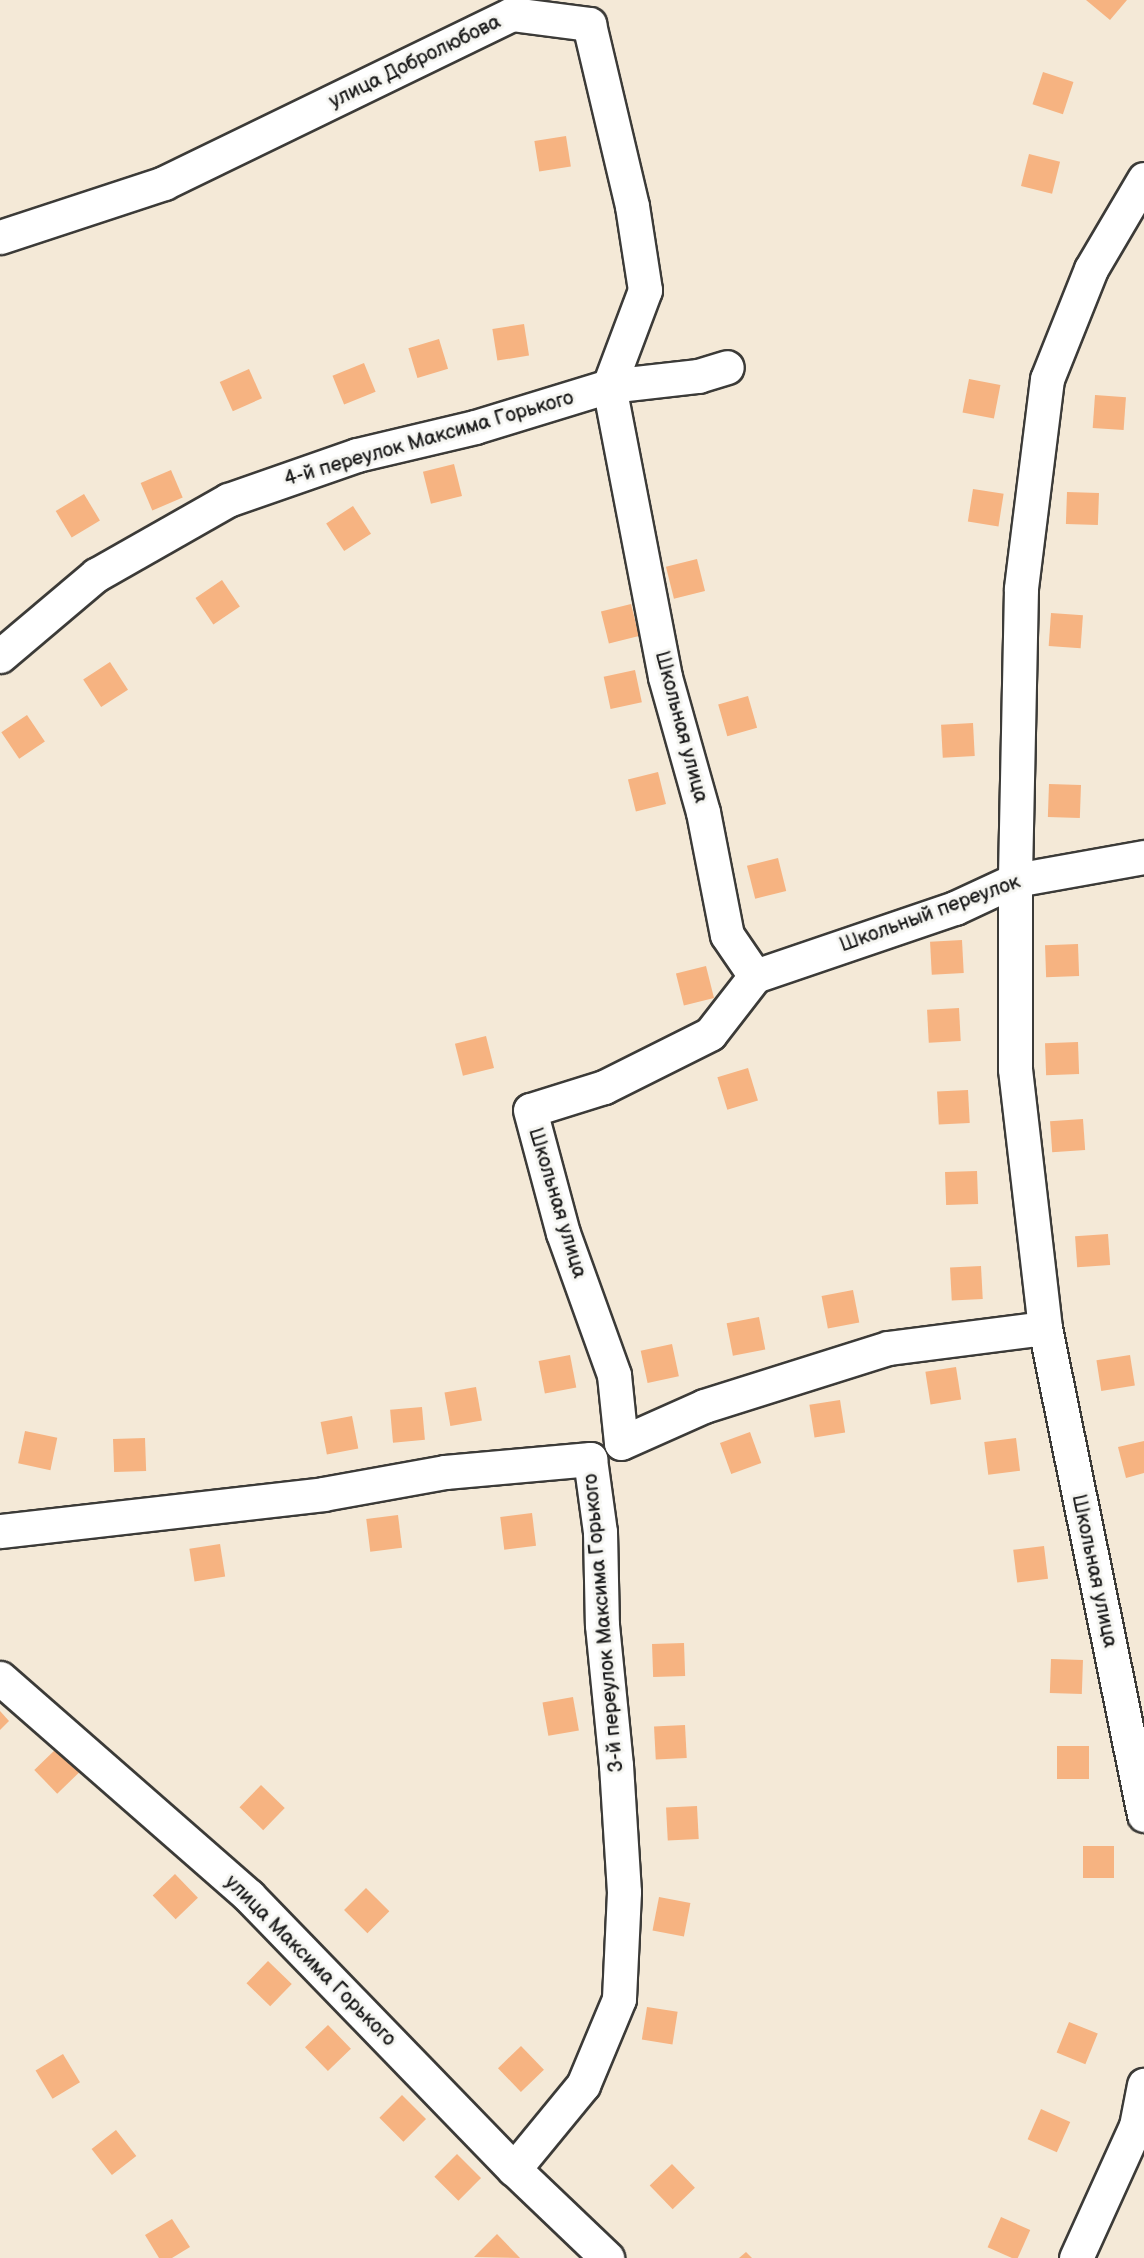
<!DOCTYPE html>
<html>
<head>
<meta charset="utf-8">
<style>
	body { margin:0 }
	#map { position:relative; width:1144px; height:2258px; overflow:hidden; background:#f4e9d7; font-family:"Balsamiq Sans",sans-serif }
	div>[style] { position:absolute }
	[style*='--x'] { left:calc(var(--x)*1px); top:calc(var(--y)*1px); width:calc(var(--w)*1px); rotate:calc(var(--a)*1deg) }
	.building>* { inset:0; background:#f6b381; transform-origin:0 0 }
	.roads { filter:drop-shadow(2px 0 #3c3b38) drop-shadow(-2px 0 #3c3b38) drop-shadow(0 2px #3c3b38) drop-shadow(0 -2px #3c3b38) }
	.minor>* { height:33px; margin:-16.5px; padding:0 16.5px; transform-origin:16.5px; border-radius:16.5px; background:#fff }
	.tertiary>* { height:33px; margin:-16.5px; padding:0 16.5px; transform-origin:16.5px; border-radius:16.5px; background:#fff }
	span { translate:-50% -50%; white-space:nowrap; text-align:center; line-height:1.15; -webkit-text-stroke:6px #f6f6f2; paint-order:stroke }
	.street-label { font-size:20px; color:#1c1c1c }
</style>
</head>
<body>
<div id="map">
	<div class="building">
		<i style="clip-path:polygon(1086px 0,1127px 0,1110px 20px)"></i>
		<i style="left:1043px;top:72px;width:32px;height:34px;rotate:18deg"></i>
		<i style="left:566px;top:136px;width:31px;height:32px;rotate:81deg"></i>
		<i style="left:1029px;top:154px;width:32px;height:33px;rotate:14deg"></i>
		<i style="left:524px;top:324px;width:32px;height:32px;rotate:81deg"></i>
		<i style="left:439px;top:339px;width:31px;height:32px;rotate:73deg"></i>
		<i style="left:364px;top:363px;width:31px;height:34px;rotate:68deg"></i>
		<i style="left:249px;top:369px;width:32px;height:32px;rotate:66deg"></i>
		<i style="left:969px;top:379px;width:32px;height:34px;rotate:11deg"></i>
		<i style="left:1095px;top:395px;width:31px;height:33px;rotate:4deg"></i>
		<i style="left:454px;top:464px;width:33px;height:32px;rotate:76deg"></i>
		<i style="left:171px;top:470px;width:30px;height:33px;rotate:67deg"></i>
		<i style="left:973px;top:489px;width:31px;height:33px;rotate:9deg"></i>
		<i style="left:1067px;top:492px;width:32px;height:32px;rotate:2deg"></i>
		<i style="left:84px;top:494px;width:31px;height:33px;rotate:59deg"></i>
		<i style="left:353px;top:506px;width:33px;height:32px;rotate:57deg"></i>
		<i style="left:697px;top:559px;width:33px;height:32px;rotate:76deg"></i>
		<i style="left:222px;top:580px;width:32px;height:32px;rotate:56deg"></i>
		<i style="left:631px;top:604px;width:33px;height:31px;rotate:76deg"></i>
		<i style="left:1051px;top:613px;width:32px;height:33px;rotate:4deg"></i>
		<i style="left:110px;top:662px;width:33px;height:32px;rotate:57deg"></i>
		<i style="left:635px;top:670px;width:33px;height:32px;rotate:78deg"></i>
		<i style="left:748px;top:696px;width:33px;height:31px;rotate:74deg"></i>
		<i style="left:27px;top:715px;width:32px;height:31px;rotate:56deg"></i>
		<i style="left:973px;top:723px;width:33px;height:32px;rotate:87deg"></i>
		<i style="left:658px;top:772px;width:33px;height:31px;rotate:76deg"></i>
		<i style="left:1049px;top:784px;width:32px;height:33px;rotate:2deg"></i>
		<i style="left:778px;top:858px;width:34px;height:32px;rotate:76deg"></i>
		<i style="left:962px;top:940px;width:33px;height:32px;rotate:87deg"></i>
		<i style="left:1078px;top:944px;width:32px;height:33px;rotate:88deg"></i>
		<i style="left:706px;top:966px;width:33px;height:31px;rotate:76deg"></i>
		<i style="left:959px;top:1008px;width:33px;height:32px;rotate:87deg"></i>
		<i style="left:486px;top:1036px;width:33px;height:32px;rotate:76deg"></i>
		<i style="left:1078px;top:1042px;width:32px;height:33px;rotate:88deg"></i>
		<i style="left:748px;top:1068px;width:34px;height:32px;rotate:73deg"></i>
		<i style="left:968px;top:1090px;width:33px;height:31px;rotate:87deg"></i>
		<i style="left:1083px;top:1119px;width:31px;height:33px;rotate:86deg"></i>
		<i style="left:977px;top:1171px;width:33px;height:32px;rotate:88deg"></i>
		<i style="left:1108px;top:1234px;width:31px;height:33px;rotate:86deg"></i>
		<i style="left:981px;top:1266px;width:33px;height:31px;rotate:87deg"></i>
		<i style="left:853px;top:1290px;width:33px;height:32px;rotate:79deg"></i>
		<i style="left:759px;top:1317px;width:33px;height:33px;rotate:79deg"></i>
		<i style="left:672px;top:1344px;width:33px;height:32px;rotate:78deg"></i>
		<i style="left:570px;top:1355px;width:33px;height:32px;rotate:79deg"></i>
		<i style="left:1130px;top:1355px;width:31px;height:34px;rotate:81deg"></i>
		<i style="left:956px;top:1367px;width:33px;height:31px;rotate:81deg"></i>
		<i style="left:476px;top:1387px;width:34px;height:32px;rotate:80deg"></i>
		<i style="left:840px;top:1400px;width:33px;height:31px;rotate:81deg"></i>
		<i style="left:422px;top:1407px;width:33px;height:32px;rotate:85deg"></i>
		<i style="left:352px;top:1416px;width:33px;height:32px;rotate:79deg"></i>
		<i style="left:25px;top:1431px;width:33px;height:33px;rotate:12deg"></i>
		<i style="left:750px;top:1432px;width:33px;height:32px;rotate:70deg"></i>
		<i style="left:145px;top:1438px;width:33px;height:32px;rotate:88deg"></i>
		<i style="left:1016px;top:1438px;width:33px;height:32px;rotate:83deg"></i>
		<i style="clip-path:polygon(1144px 1441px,1144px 1473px,1126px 1478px,1118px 1447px)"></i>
		<i style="left:532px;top:1513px;width:33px;height:32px;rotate:83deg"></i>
		<i style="left:398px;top:1515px;width:33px;height:32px;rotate:83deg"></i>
		<i style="left:220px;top:1544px;width:33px;height:31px;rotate:81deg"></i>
		<i style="left:1044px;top:1546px;width:33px;height:31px;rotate:83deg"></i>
		<i style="left:684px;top:1643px;width:33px;height:32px;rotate:88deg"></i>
		<i style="left:1051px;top:1659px;width:32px;height:34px;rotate:2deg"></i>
		<i style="left:573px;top:1697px;width:34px;height:31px;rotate:80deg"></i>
		<i style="clip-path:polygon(0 1711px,9px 1721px,0 1730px)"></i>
		<i style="left:685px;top:1725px;width:33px;height:31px;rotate:87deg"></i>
		<i style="left:1057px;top:1746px;width:32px;height:33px"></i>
		<i style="left:58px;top:1747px;width:33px;height:33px;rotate:46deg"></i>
		<i style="left:261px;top:1785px;width:33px;height:31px;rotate:44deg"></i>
		<i style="left:697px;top:1806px;width:33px;height:31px;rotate:87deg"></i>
		<i style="left:1083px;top:1846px;width:31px;height:32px"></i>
		<i style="left:175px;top:1874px;width:33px;height:31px;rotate:46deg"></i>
		<i style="left:366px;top:1888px;width:33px;height:31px;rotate:45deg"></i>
		<i style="left:659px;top:1897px;width:32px;height:34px;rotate:11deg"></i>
		<i style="left:268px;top:1961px;width:33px;height:31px;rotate:44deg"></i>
		<i style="left:647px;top:2007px;width:31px;height:33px;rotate:9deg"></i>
		<i style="left:1069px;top:2022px;width:31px;height:33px;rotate:22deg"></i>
		<i style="left:328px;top:2025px;width:33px;height:32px;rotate:46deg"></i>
		<i style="left:521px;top:2046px;width:33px;height:32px;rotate:46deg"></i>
		<i style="left:63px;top:2054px;width:33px;height:32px;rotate:59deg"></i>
		<i style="left:402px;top:2095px;width:34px;height:32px;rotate:45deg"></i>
		<i style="left:1041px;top:2109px;width:32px;height:33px;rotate:24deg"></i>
		<i style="left:116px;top:2130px;width:33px;height:31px;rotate:52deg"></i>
		<i style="left:457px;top:2154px;width:34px;height:32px;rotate:45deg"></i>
		<i style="left:672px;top:2164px;width:33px;height:31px;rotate:46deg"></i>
		<i style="left:1001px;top:2217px;width:32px;height:33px;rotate:24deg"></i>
		<i style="clip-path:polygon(172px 2219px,190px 2247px,172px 2258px,159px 2258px,145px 2235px)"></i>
		<i style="clip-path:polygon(497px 2234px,520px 2258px,474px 2257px)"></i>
		<i style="clip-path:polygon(746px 2252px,752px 2258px,739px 2258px)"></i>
	</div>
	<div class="roads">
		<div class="minor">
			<i style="--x:1144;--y:179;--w:104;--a:120.5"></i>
			<i style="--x:1091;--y:269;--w:118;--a:111.8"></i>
			<i style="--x:1047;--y:379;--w:212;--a:97.1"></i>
			<i style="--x:1021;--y:589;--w:291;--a:91.2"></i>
			<i style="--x:1015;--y:880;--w:189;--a:90"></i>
			<i style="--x:1015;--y:1069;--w:261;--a:83.4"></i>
			<i style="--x:1045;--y:1328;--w:497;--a:78.5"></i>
			<i style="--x:0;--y:237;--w:173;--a:-18.2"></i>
			<i style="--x:164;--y:183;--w:387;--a:-25.9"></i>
			<i style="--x:512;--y:14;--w:78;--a:7.4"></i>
			<i style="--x:589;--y:24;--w:187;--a:76.7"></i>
			<i style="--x:632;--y:206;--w:85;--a:81.2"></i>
			<i style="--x:645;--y:290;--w:103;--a:110.6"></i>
			<i style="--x:609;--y:386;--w:296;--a:79.1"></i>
			<i style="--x:665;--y:677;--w:140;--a:74.3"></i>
			<i style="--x:703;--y:812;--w:125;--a:79"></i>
			<i style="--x:727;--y:935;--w:50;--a:55.7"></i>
			<i style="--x:755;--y:976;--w:73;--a:127.8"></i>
			<i style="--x:710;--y:1034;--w:119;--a:153.4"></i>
			<i style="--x:604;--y:1087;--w:77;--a:162.7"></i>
			<i style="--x:530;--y:1110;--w:127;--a:75"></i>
			<i style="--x:563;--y:1233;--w:151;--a:70.2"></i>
			<i style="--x:614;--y:1375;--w:68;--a:84.1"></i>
			<i style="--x:621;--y:1443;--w:91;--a:-24"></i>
			<i style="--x:704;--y:1406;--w:193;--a:-17.5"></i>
			<i style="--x:888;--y:1348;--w:158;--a:-7.3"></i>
			<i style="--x:0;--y:656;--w:126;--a:-40.2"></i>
			<i style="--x:96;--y:575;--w:152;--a:-29.6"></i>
			<i style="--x:228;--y:500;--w:137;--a:-19.2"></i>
			<i style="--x:357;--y:455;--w:121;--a:-13.3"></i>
			<i style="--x:475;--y:427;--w:140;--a:-17"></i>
			<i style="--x:609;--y:386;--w:90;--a:-6.4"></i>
			<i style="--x:698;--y:376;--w:30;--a:-17"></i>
			<i style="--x:755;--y:976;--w:211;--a:-18.8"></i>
			<i style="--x:955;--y:908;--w:66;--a:-25"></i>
			<i style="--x:1015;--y:880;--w:131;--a:-10.1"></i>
			<i style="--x:0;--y:1531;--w:325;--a:-6.5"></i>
			<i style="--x:323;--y:1494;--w:124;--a:-10.2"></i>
			<i style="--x:445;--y:1472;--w:146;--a:-5.1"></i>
			<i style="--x:590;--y:1459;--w:74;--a:82.2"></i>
			<i style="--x:600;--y:1532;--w:93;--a:88.8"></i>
			<i style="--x:602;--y:1625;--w:141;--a:84.3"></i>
			<i style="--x:616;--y:1765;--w:127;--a:86.4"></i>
			<i style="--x:624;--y:1892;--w:107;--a:92.7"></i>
			<i style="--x:619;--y:1999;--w:93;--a:112.7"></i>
			<i style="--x:583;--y:2085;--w:109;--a:129.4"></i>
			<i style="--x:1076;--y:2258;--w:145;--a:-65.6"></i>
			<i style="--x:1136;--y:2126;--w:42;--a:-79"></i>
		</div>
		<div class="tertiary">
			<i style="--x:0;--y:1678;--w:331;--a:41.2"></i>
			<i style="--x:249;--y:1896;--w:380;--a:45.9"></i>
			<i style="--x:514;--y:2169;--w:129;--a:43.7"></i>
		</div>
	</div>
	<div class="street-label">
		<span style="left:415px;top:62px;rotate:-26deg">улица Добролюбова</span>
		<span style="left:429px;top:439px;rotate:-16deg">4-й переулок Максима Горького</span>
		<span style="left:681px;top:727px;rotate:75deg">Школьная улица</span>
		<span style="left:930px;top:914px;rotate:-20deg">Школьный переулок</span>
		<span style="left:557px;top:1203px;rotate:73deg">Школьная улица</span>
		<span style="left:1094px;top:1571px;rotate:78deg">Школьная улица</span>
		<span style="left:604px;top:1623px;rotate:-95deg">3-й переулок Максима Горького</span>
		<span style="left:310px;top:1961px;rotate:45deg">улица Максима Горького</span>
	</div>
</div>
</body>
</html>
